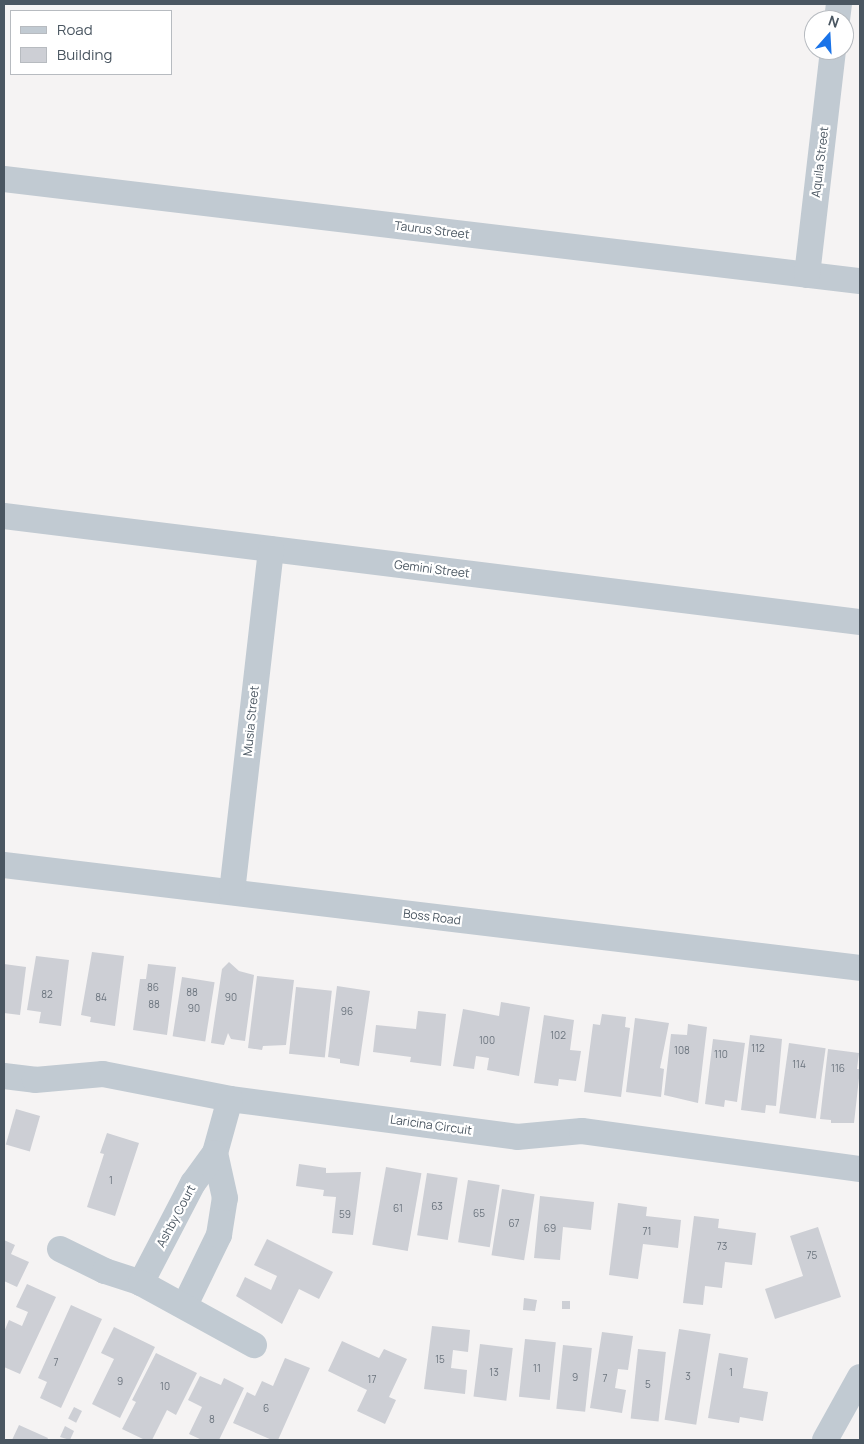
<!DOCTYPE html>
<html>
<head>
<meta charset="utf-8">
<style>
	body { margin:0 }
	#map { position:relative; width:864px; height:1444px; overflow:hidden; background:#f5f3f3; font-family:Manrope,sans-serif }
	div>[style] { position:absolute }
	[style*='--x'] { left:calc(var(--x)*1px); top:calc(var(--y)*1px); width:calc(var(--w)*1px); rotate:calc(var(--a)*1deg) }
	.building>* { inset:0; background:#cdcfd5; transform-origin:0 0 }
	.minor>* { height:26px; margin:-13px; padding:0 13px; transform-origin:13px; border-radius:13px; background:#c1cad2 }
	span { translate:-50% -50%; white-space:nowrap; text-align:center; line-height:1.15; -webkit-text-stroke:4.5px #fff; paint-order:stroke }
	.number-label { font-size:10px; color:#6b747e }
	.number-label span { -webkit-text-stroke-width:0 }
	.street-label { font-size:12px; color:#4a5661 }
	.frame { position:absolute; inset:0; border:5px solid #4a5661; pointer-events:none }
	.legend { position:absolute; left:10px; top:10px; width:162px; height:65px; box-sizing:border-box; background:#fff; border:1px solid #b7bbc0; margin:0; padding:6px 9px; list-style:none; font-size:15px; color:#4a5661 }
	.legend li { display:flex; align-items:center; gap:10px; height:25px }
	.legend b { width:25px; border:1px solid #b7bbc0 }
	.north { position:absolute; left:804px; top:10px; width:50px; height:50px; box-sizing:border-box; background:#fff; border:1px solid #b7bbc0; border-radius:50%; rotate:19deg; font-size:14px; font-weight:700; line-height:20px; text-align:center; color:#4a5661 }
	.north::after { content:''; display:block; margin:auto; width:18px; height:22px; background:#1a73e8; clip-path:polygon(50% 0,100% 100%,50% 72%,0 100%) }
</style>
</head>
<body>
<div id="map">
	<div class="building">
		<i style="clip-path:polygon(92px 952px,124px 956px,115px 1026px,90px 1022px,91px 1017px,81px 1015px)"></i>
		<i style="clip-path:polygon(36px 956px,69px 960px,61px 1026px,39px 1023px,41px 1012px,27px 1010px)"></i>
		<i style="clip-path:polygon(229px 962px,239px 971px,254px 975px,245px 1041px,231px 1039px,228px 1033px,224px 1045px,211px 1043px,222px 969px)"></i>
		<i style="clip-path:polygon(4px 964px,26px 967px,20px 1015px,4px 1013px)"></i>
		<i style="clip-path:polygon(148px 964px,176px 967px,167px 1035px,133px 1030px,140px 979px,146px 979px)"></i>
		<i style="clip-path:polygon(257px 976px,294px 980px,286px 1045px,263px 1046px,262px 1050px,248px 1048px)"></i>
		<i style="left:182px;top:977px;width:33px;height:60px;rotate:9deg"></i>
		<i style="clip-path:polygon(337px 986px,370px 991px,359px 1066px,340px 1063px,340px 1059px,328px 1057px)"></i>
		<i style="left:296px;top:987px;width:36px;height:67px;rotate:6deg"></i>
		<i style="clip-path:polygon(501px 1002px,530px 1007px,519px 1076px,487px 1070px,489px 1058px,476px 1056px,474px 1069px,453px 1066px,463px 1009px,499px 1016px)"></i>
		<i style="clip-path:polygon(418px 1011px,446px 1014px,441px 1066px,410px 1062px,411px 1057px,373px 1052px,376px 1025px,416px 1029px)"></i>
		<i style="clip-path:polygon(602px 1014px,626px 1017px,625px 1027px,630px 1028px,621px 1097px,584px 1092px,593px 1024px,600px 1025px)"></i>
		<i style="clip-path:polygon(544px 1015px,574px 1020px,570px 1050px,581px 1051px,576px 1081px,559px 1079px,558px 1086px,534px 1083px)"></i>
		<i style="clip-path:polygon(635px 1018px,669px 1023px,660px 1068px,664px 1069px,661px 1097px,626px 1092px)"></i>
		<i style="clip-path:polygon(688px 1024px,707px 1027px,698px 1103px,664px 1095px,671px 1034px,687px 1035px)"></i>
		<i style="clip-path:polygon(750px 1035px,782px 1039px,776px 1106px,766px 1105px,765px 1113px,741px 1110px)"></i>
		<i style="clip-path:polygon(713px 1039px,745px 1043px,737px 1102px,725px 1100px,724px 1107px,705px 1104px)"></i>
		<i style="left:789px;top:1043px;width:37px;height:71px;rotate:8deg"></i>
		<i style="clip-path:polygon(828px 1049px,859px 1053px,857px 1069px,860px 1069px,854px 1123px,831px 1123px,831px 1120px,820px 1119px)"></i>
		<i style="left:16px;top:1109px;width:25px;height:37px;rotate:16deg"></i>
		<i style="clip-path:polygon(107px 1133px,139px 1143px,115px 1216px,87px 1207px,104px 1154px,100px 1153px)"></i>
		<i style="clip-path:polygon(299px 1164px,326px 1168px,326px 1173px,361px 1172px,353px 1235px,332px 1233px,336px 1197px,323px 1196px,324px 1190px,296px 1186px)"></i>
		<i style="left:386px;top:1167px;width:36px;height:79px;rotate:10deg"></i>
		<i style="left:427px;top:1173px;width:31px;height:63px;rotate:9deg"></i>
		<i style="left:468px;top:1180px;width:32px;height:63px;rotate:9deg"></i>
		<i style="left:502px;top:1189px;width:33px;height:67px;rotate:9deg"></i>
		<i style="clip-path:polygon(540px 1196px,594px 1202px,591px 1230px,563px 1227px,560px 1260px,534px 1258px)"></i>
		<i style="clip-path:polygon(618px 1203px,647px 1207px,646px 1216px,681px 1220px,678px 1248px,643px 1244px,638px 1279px,609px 1275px)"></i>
		<i style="clip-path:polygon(694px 1216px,719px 1219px,718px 1228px,756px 1233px,752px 1265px,725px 1262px,722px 1288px,705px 1286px,703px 1305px,683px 1303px)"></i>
		<i style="clip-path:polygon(818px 1227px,841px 1297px,775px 1319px,765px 1289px,803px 1276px,790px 1236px)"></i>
		<i style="clip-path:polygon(267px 1239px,333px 1272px,319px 1299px,299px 1289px,282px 1324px,236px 1296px,245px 1277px,271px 1290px,277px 1276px,254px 1265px)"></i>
		<i style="clip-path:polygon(4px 1240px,15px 1245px,11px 1254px,29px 1262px,17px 1287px,4px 1281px)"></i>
		<i style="clip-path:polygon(27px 1284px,56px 1297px,20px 1374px,4px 1367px,4px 1332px,9px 1320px,22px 1326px,28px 1312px,16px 1307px)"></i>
		<i style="clip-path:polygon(524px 1298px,537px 1300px,535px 1311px,523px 1310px)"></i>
		<i style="left:562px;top:1301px;width:8px;height:8px"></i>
		<i style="clip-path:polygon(71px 1305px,102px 1319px,61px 1408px,40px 1398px,47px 1382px,38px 1378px)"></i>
		<i style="clip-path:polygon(432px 1326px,470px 1330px,468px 1352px,453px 1350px,451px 1368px,467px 1370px,465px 1394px,424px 1389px)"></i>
		<i style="clip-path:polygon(114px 1327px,155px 1347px,120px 1418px,92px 1404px,114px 1359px,101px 1353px)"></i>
		<i style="left:679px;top:1329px;width:32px;height:92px;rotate:9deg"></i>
		<i style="clip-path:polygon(602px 1332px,633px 1336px,628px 1370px,618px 1369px,615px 1388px,626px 1390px,622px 1413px,590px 1408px)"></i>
		<i style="left:525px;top:1339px;width:31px;height:58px;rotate:6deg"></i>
		<i style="clip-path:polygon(342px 1341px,379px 1358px,384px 1349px,407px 1359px,389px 1397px,396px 1400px,385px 1424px,357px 1411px,367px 1390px,328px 1371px)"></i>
		<i style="left:480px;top:1344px;width:33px;height:53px;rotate:7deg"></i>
		<i style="left:563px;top:1345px;width:29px;height:64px;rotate:6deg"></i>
		<i style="left:638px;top:1349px;width:28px;height:70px;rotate:6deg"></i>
		<i style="clip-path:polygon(156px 1353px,197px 1373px,176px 1415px,167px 1410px,152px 1440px,145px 1440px,122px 1429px,136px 1402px,132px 1400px)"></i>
		<i style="clip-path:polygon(719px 1353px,748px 1358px,743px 1388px,768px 1392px,763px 1421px,740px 1417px,739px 1423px,708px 1418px)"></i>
		<i style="clip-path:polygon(285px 1358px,310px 1368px,278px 1440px,272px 1440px,233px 1423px,247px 1392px,255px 1396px,262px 1381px,273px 1386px)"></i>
		<i style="clip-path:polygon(200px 1376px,221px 1385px,224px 1378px,244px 1388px,219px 1440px,202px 1440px,189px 1434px,202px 1407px,188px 1400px)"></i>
		<i style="left:74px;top:1407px;width:9px;height:13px;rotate:27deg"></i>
		<i style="clip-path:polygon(19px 1425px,48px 1438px,47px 1440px,12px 1440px)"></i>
		<i style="clip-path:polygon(65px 1426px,74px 1431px,70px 1440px,60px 1437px)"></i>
	</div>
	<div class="minor">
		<i style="--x:837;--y:20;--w:16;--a:-83"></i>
		<i style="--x:4;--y:179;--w:862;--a:6.8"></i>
		<i style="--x:807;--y:275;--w:226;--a:-83.4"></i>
		<i style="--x:4;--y:516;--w:863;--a:7.06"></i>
		<i style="--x:4;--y:865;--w:862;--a:6.86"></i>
		<i style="--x:232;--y:892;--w:345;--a:-83.5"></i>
		<i style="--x:4;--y:1076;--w:31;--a:7"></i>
		<i style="--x:35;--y:1080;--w:68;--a:-5"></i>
		<i style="--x:103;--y:1074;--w:129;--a:11.1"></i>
		<i style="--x:230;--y:1099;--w:290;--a:7.5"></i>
		<i style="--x:517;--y:1137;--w:65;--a:-5.3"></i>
		<i style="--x:582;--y:1131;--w:281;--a:7.8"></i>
		<i style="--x:215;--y:1153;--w:56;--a:-74.5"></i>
		<i style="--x:60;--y:1249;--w:50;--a:26.1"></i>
		<i style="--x:105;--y:1271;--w:38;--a:18"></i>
		<i style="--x:185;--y:1305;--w:78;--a:-64.1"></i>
		<i style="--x:219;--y:1235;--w:37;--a:-81"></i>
		<i style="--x:225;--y:1198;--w:46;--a:-102.5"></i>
		<i style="--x:215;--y:1153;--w:37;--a:126"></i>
		<i style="--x:193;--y:1183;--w:113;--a:117.5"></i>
		<i style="--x:141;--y:1283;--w:129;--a:28.8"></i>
		<i style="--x:825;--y:1440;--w:72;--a:-60.9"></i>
	</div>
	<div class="number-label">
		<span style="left:153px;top:988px">86</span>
		<span style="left:192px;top:993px">88</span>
		<span style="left:47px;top:995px">82</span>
		<span style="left:101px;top:998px">84</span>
		<span style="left:231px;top:998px">90</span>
		<span style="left:154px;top:1005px">88</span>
		<span style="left:194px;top:1009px">90</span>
		<span style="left:347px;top:1012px">96</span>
		<span style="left:558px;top:1036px">102</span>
		<span style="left:487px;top:1041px">100</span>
		<span style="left:758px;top:1049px">112</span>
		<span style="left:682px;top:1051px">108</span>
		<span style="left:721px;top:1055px">110</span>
		<span style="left:799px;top:1065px">114</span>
		<span style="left:838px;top:1069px">116</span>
		<span style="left:111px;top:1181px">1</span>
		<span style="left:437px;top:1207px">63</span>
		<span style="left:398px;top:1209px">61</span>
		<span style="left:479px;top:1214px">65</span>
		<span style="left:345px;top:1215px">59</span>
		<span style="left:514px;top:1224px">67</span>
		<span style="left:550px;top:1229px">69</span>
		<span style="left:647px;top:1232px">71</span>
		<span style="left:722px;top:1247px">73</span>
		<span style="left:812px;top:1256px">75</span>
		<span style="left:440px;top:1360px">15</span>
		<span style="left:56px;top:1363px">7</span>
		<span style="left:537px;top:1369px">11</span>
		<span style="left:494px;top:1373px">13</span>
		<span style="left:731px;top:1373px">1</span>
		<span style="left:688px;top:1377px">3</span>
		<span style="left:575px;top:1378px">9</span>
		<span style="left:605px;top:1379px">7</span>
		<span style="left:372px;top:1380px">17</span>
		<span style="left:120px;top:1382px">9</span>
		<span style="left:648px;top:1385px">5</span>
		<span style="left:165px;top:1387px">10</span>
		<span style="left:266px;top:1409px">6</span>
		<span style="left:212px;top:1420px">8</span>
	</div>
	<div class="street-label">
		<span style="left:820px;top:162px;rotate:-83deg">Aquila Street</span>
		<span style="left:432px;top:230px;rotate:7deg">Taurus Street</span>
		<span style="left:432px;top:569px;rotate:7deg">Gemini Street</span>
		<span style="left:251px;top:721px;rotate:-84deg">Musia Street</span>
		<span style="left:432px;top:917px;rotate:7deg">Boss Road</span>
		<span style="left:431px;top:1125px;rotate:8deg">Laricina Circuit</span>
		<span style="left:176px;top:1216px;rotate:-62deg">Ashby Court</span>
	</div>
	<div class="frame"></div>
	<ul class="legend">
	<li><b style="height:6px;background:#c1cad2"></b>Road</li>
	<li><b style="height:14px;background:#cdcfd5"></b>Building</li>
	</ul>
	<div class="north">N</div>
</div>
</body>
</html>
